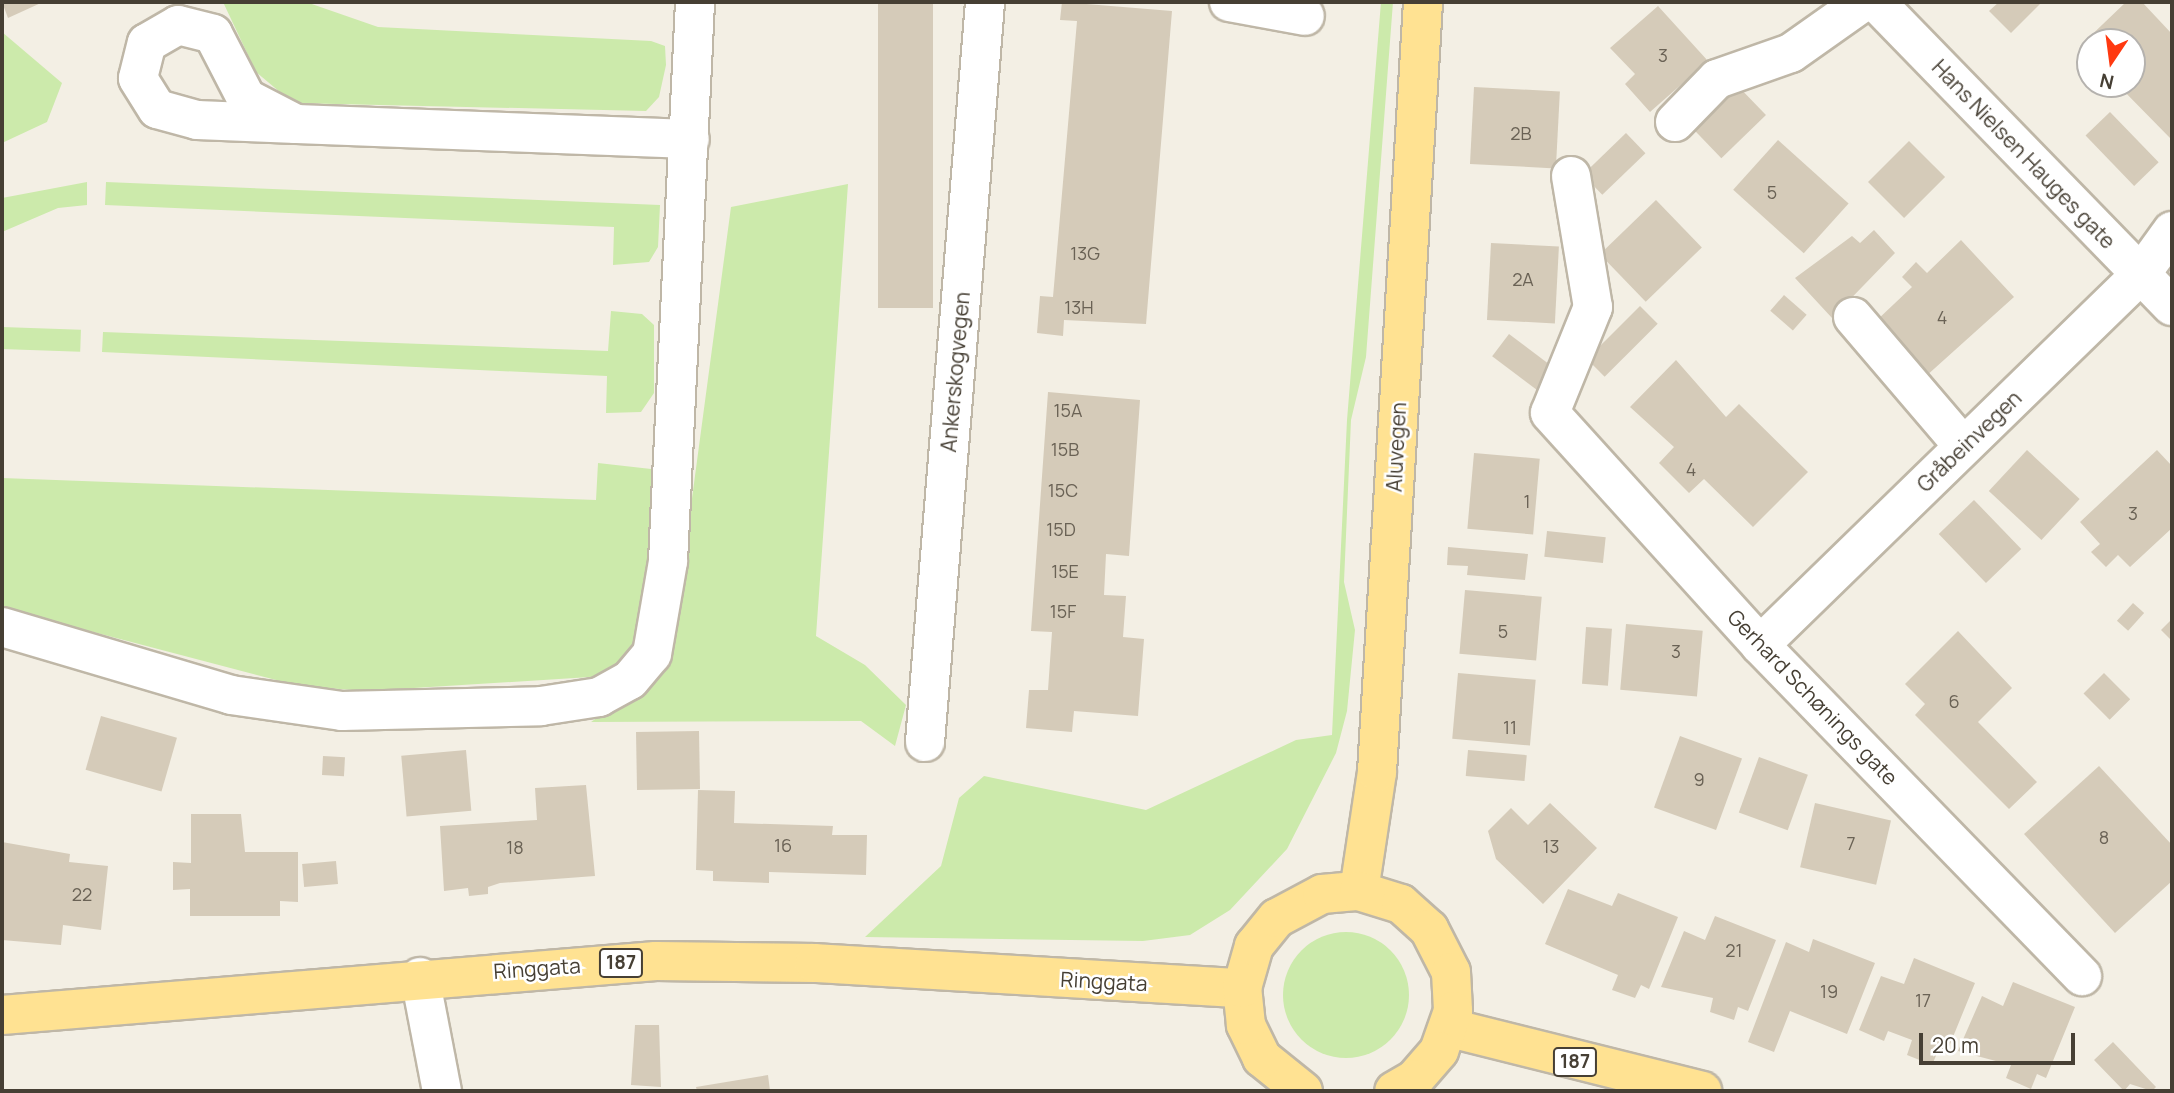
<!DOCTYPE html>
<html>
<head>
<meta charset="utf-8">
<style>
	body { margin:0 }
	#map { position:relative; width:2174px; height:1093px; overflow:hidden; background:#f3efe4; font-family:Manrope,sans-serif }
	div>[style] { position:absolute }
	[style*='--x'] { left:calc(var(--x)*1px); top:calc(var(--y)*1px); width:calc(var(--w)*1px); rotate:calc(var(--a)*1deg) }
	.green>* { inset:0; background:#cceaab; transform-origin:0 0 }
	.round { border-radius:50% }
	.building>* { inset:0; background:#d5cbb9; transform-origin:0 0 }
	.roads { filter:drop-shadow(2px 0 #bfb7a7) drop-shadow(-2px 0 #bfb7a7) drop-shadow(0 2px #bfb7a7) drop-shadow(0 -2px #bfb7a7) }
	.minor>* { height:38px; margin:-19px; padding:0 19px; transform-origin:19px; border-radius:19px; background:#fff }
	.major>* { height:38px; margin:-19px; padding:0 19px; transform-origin:19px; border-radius:19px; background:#ffe292 }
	span { translate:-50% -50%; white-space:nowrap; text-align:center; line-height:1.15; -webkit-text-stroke:5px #fff; paint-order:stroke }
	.number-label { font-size:18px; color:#6a6255 }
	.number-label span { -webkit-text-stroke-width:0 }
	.shield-label span { padding:2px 5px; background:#fff; border:2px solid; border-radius:5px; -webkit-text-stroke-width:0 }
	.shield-label { font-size:19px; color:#463f34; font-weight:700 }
	.street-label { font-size:21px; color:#463f34 }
	.frame { position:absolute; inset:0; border:4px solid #463f34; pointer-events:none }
	.north { position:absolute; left:2076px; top:28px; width:70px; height:70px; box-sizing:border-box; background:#fff; border:2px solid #b5b2ae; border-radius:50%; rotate:193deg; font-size:19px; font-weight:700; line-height:28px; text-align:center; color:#463f34 }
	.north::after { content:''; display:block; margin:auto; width:24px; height:32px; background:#ff3910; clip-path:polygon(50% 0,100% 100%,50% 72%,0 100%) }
	.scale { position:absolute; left:1919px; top:1033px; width:156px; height:32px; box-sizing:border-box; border:4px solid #463f34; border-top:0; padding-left:9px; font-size:21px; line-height:24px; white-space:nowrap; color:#463f34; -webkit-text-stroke:5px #fff; paint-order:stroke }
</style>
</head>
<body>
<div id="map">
	<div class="green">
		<i style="clip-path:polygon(223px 2px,306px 2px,378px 27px,651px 41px,665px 46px,666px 65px,659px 97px,646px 111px,293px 103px,256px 72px)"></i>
		<i style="clip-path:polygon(1381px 2px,1393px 2px,1366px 357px,1351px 420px,1344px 582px,1355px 630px,1347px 711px,1336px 753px,1287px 849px,1230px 910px,1190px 935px,1143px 941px,865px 937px,941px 866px,959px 798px,984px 776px,1146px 810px,1296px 740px,1332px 735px,1347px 420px)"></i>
		<i style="clip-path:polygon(2px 32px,62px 83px,47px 122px,2px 143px)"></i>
		<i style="clip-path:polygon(87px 182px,87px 205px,58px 208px,2px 232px,2px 198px)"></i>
		<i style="clip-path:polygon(106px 182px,660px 205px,658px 247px,649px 262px,613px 265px,614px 227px,105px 205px)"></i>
		<i style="clip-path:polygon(848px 184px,816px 636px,865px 665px,906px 705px,895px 746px,861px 721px,591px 722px,654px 678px,682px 573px,731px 207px)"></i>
		<i style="clip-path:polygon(611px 311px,642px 314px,654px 325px,654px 393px,641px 412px,606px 413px,607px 376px,102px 352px,103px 332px,608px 351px)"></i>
		<i style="left:2px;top:327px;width:79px;height:22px;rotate:2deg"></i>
		<i style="clip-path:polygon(598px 463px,660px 470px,641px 643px,627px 663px,606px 676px,366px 691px,299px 686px,2px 608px,2px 478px,596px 500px)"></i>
		<i class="round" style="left:1283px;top:932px;width:126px;height:126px"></i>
	</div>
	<div class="building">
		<i style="clip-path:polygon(2px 2px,43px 2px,8px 18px)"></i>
		<i style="left:878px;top:2px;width:55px;height:306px"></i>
		<i style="clip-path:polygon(1062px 2px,1172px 11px,1146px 324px,1064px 320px,1063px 336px,1037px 333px,1040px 296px,1053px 297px,1077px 21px,1060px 20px)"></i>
		<i style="clip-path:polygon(1999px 2px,2042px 2px,2011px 33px,1989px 11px)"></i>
		<i style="clip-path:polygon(2126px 2px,2142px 2px,2172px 34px,2170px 138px,2117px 84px,2132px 84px,2132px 42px,2090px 42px,2090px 56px,2080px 46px)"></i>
		<i style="clip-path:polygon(1658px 6px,1708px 61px,1650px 112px,1625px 84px,1635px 74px,1610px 48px)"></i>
		<i style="left:1734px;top:82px;width:46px;height:62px;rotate:46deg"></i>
		<i style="left:1474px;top:87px;width:86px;height:77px;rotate:3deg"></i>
		<i style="left:2110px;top:112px;width:70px;height:34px;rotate:46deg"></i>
		<i style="left:1626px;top:133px;width:28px;height:60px;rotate:46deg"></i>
		<i style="left:1778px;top:140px;width:95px;height:67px;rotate:42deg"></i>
		<i style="left:1909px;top:141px;width:51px;height:58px;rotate:45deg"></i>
		<i style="left:1656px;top:200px;width:66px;height:78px;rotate:46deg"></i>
		<i style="clip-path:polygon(1874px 230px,1895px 253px,1832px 318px,1795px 278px,1852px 236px,1860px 243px)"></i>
		<i style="clip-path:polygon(1961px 240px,2014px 297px,1925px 377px,1876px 321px,1912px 287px,1902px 277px,1916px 262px,1927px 273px)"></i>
		<i style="left:1491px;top:243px;width:68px;height:77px;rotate:3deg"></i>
		<i style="left:1784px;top:295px;width:30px;height:21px;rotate:41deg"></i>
		<i style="left:1640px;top:306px;width:25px;height:75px;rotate:45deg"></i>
		<i style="left:1509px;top:334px;width:59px;height:28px;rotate:37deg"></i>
		<i style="clip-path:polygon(1676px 360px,1726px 417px,1739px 404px,1808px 472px,1753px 527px,1704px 479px,1689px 493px,1659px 463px,1674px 447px,1630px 407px)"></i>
		<i style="clip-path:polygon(1048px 392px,1140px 400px,1129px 556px,1106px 554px,1104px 595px,1126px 596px,1123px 637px,1144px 639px,1138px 716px,1074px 711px,1072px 732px,1026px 728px,1029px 690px,1048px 690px,1052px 632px,1031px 631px)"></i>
		<i style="left:2027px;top:450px;width:72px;height:56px;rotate:43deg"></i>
		<i style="clip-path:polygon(2157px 450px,2172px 466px,2172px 528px,2130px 567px,2118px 555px,2106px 567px,2091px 552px,2100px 544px,2080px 522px)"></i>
		<i style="left:1474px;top:453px;width:66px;height:76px;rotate:5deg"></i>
		<i style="left:1974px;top:500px;width:68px;height:49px;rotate:46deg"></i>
		<i style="left:1547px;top:531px;width:59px;height:26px;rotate:6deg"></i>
		<i style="clip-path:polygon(1448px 547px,1528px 554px,1525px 580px,1467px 575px,1468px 566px,1447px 565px)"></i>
		<i style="left:1465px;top:590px;width:77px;height:64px;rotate:5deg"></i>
		<i style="left:2133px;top:603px;width:15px;height:24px;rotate:42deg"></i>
		<i style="clip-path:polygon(2172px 619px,2172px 641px,2161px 630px)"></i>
		<i style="left:1626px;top:624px;width:77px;height:66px;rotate:5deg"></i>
		<i style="left:1586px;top:627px;width:26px;height:57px;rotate:4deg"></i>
		<i style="clip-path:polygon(1958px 631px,2012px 688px,1978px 722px,2037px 782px,2009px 809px,1915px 715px,1925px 704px,1905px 684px)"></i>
		<i style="left:1458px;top:673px;width:78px;height:66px;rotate:5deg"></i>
		<i style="left:2104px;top:673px;width:37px;height:29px;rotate:45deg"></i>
		<i style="left:101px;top:716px;width:79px;height:56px;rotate:16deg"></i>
		<i style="left:699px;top:731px;width:58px;height:63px;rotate:89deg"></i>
		<i style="left:1680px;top:736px;width:66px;height:76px;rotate:20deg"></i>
		<i style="left:466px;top:750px;width:61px;height:65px;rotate:85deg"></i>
		<i style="left:1468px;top:750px;width:59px;height:26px;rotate:5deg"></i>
		<i style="left:323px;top:756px;width:22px;height:19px;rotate:3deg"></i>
		<i style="left:1759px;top:757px;width:52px;height:59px;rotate:20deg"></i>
		<i style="clip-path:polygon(2099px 766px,2172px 845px,2172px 881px,2115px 933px,2024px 834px)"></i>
		<i style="clip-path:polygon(586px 785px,595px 876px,500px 883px,488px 887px,488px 894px,469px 896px,468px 888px,444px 891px,440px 826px,537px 820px,535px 788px)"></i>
		<i style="clip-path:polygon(698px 790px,735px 791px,734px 823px,833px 826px,832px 835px,867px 835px,866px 875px,769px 872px,769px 883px,713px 881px,713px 871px,696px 870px)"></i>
		<i style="clip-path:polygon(1550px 803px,1597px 848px,1543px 904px,1496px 859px,1488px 831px,1511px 808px,1528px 825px)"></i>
		<i style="left:1815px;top:803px;width:78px;height:66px;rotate:13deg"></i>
		<i style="clip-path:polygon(191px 814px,241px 814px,245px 852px,298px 852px,298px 902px,280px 901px,280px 916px,190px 916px,190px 889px,173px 890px,173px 862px,191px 863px)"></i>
		<i style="clip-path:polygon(2px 842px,70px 854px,69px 862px,108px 866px,101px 930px,63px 925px,61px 945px,2px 940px)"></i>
		<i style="left:336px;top:861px;width:23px;height:34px;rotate:85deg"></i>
		<i style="clip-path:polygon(1568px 889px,1612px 906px,1618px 893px,1678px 917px,1649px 989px,1641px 985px,1635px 998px,1612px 990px,1618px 975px,1545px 944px)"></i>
		<i style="clip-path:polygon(1715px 916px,1776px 940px,1748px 1011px,1738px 1007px,1734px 1020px,1710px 1012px,1713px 998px,1661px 987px,1684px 931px,1705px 940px)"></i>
		<i style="clip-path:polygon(1813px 939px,1875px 963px,1847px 1034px,1790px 1011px,1774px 1052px,1748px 1042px,1786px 942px,1809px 952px)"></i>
		<i style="clip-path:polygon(1914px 958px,1975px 983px,1946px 1054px,1938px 1051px,1932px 1065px,1907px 1055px,1912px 1040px,1888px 1031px,1884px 1041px,1859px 1030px,1881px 976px,1904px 984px)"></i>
		<i style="clip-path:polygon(2013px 982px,2075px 1007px,2046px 1078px,2037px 1074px,2031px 1089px,2006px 1078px,2011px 1065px,1958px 1051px,1982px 996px,2003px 1006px)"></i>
		<i style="clip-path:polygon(635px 1025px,659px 1025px,661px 1087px,631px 1085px)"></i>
		<i style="clip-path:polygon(2113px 1042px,2156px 1087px,2152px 1091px,2130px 1084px,2124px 1091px,2094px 1060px)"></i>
		<i style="clip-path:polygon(768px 1075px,770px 1091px,697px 1091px,696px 1087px)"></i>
	</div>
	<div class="roads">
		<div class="minor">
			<i style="--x:1229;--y:2;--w:77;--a:10.4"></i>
			<i style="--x:1876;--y:2;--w:424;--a:45.8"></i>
			<i style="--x:1675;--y:122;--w:60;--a:-45.7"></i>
			<i style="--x:1717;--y:79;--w:78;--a:-19.4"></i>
			<i style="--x:1791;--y:53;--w:88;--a:-35.3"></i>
			<i style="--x:296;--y:124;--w:99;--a:-177.7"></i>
			<i style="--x:197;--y:120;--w:41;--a:-164.6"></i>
			<i style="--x:157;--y:109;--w:36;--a:-122"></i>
			<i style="--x:138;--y:78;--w:36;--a:-76"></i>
			<i style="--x:147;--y:43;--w:36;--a:-30"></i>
			<i style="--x:178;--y:25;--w:36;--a:14"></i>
			<i style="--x:213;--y:34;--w:72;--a:62.7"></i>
			<i style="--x:246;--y:98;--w:56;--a:27.5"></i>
			<i style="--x:296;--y:124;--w:394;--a:2.2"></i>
			<i style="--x:1571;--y:176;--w:133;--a:80.5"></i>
			<i style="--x:1593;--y:307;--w:114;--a:112.1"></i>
			<i style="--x:1550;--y:413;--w:313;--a:47.8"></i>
			<i style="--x:1760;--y:645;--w:462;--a:45.8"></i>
			<i style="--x:1853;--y:317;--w:170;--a:49.5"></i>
			<i style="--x:2;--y:627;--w:239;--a:16.5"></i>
			<i style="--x:231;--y:695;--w:112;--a:8.2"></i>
			<i style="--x:342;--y:711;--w:199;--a:-1.4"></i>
			<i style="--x:541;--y:706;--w:59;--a:-8.8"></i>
			<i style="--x:599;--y:697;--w:35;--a:-29"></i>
			<i style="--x:630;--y:680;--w:34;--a:-50"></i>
			<i style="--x:652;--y:654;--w:94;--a:-80.2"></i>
			<i style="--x:668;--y:561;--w:560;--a:-87.23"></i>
			<i style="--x:1760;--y:645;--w:532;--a:-44.24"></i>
			<i style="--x:2141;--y:274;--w:53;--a:-54.2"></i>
			<i style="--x:925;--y:742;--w:742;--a:-85.36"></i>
			<i style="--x:420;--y:977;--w:116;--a:79.1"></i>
		</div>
		<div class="major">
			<i style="--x:1359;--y:891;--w:120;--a:-81.4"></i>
			<i style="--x:1377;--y:772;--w:771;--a:-86.58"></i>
			<i style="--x:2;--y:1015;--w:656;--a:-4.72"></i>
			<i style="--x:656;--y:961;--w:159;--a:0.7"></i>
			<i style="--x:815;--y:963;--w:428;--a:3.4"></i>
			<i style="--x:1450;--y:1028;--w:260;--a:14"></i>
			<i style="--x:1303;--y:1091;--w:53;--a:-141.2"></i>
			<i style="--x:1262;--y:1058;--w:37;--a:-116"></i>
			<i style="--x:1246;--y:1025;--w:37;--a:-96"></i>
			<i style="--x:1242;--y:988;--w:44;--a:-74.1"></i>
			<i style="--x:1254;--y:946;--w:36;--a:-51"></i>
			<i style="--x:1277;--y:918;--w:51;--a:-28.1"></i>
			<i style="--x:1322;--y:894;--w:37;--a:-5"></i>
			<i style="--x:1359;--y:891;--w:44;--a:17.2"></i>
			<i style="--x:1401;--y:904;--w:38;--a:42"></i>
			<i style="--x:1429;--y:929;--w:48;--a:62.9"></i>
			<i style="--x:1451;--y:972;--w:39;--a:87"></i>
			<i style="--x:1453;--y:1011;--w:42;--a:109.3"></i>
			<i style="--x:1439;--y:1051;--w:37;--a:131"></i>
			<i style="--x:1415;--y:1079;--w:24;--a:150"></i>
		</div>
	</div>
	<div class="number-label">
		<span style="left:1663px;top:55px">3</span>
		<span style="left:1521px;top:133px">2B</span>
		<span style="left:1772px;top:192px">5</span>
		<span style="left:1085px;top:253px">13G</span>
		<span style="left:1523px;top:279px">2A</span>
		<span style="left:1079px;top:307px">13H</span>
		<span style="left:1942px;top:317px">4</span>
		<span style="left:1068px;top:410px">15A</span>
		<span style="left:1065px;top:449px">15B</span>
		<span style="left:1691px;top:469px">4</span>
		<span style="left:1063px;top:490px">15C</span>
		<span style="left:1527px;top:501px">1</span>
		<span style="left:2133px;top:513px">3</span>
		<span style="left:1061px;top:529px">15D</span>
		<span style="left:1065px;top:571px">15E</span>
		<span style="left:1063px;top:611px">15F</span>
		<span style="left:1503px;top:631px">5</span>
		<span style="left:1676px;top:651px">3</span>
		<span style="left:1954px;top:701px">6</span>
		<span style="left:1510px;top:727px">11</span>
		<span style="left:1699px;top:779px">9</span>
		<span style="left:2104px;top:837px">8</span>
		<span style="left:1851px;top:843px">7</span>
		<span style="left:783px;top:845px">16</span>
		<span style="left:1551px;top:846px">13</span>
		<span style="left:515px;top:847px">18</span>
		<span style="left:82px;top:894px">22</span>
		<span style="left:1734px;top:950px">21</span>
		<span style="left:1829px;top:991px">19</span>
		<span style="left:1923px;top:1000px">17</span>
	</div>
	<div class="shield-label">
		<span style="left:621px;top:963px">187</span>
		<span style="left:1575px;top:1062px">187</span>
	</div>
	<div class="street-label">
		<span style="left:2024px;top:154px;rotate:46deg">Hans Nielsen Hauges gate</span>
		<span style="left:955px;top:372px;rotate:-85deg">Ankerskogvegen</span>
		<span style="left:1969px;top:441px;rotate:-44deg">Gråbeinvegen</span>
		<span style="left:1396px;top:447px;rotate:-87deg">Aluvegen</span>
		<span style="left:1813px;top:697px;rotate:46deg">Gerhard Schønings gate</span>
		<span style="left:537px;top:968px;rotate:-4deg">Ringgata</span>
		<span style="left:1104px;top:981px;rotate:3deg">Ringgata</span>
	</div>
	<div class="frame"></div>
	<div class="north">N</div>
	<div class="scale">20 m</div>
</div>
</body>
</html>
